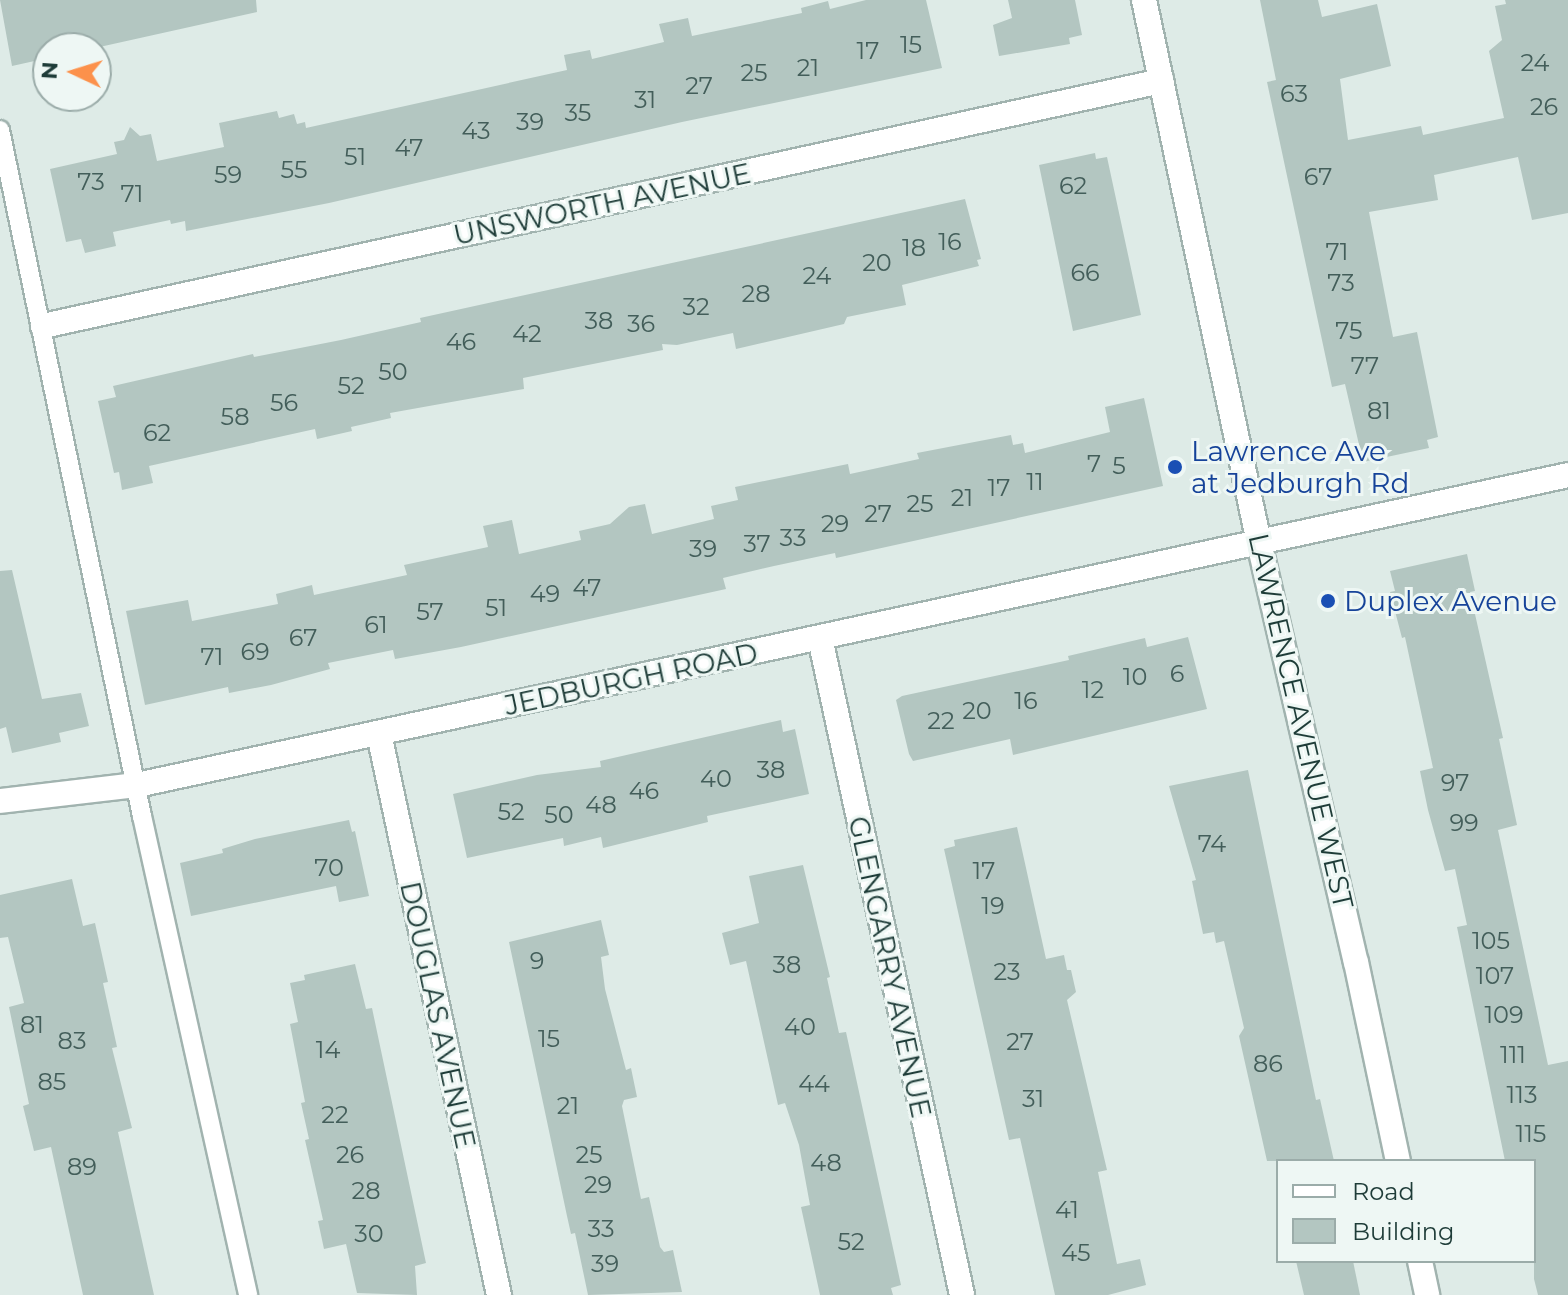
<!DOCTYPE html>
<html>
<head>
<meta charset="utf-8">
<style>
	body { margin:0 }
	#map { position:relative; width:1568px; height:1295px; overflow:hidden; background:#deebe7; font-family:Montserrat,sans-serif }
	div>[style] { position:absolute }
	[style*='--x'] { left:calc(var(--x)*1px); top:calc(var(--y)*1px); width:calc(var(--w)*1px); rotate:calc(var(--a)*1deg) }
	.building>* { inset:0; background:#b3c6c1 }
	.roads { filter:drop-shadow(2px 0 #a1b3af) drop-shadow(-2px 0 #a1b3af) drop-shadow(0 2px #a1b3af) drop-shadow(0 -2px #a1b3af) }
	.lane>* { height:18px; margin:-9px; padding:0 9px; transform-origin:9px; border-radius:9px; background:#fff }
	.street>* { height:24px; margin:-12px; padding:0 12px; transform-origin:12px; border-radius:12px; background:#fff }
	.secondary>* { height:24px; margin:-12px; padding:0 12px; transform-origin:12px; border-radius:12px; background:#fff }
	.dots>* { width:22px; height:22px; translate:-50% -50%; box-sizing:border-box; border:4px solid #eef7f4; border-radius:50% }
	span { translate:-50% -50%; white-space:nowrap; text-align:center; line-height:1.15; -webkit-text-stroke:6px #eef7f4; paint-order:stroke }
	.number-label { font-size:24px; color:#435e5a }
	.number-label span { -webkit-text-stroke-width:0 }
	.street-label { font-size:28px; color:#1e3c38 }
	.transit-label { font-size:28px; color:#164399 }
	.left { translate:0 -50%; text-align:left }
	.legend { position:absolute; left:1276px; top:1159px; width:260px; height:104px; box-sizing:border-box; background:#eef7f4; border:2px solid #9baca9; margin:0; padding:10px 14px; list-style:none; font-size:24px; color:#1e3c38 }
	.legend li { display:flex; align-items:center; gap:16px; height:40px }
	.legend b { width:40px; border:2px solid #9baca9 }
	.north { position:absolute; left:32px; top:32px; width:80px; height:80px; box-sizing:border-box; background:#eef7f4; border:2px solid #9baca9; border-radius:50%; rotate:274deg; font-size:22px; font-weight:700; line-height:32px; text-align:center; color:#1e3c38 }
	.north::after { content:''; display:block; margin:auto; width:28px; height:36px; background:#fc914b; clip-path:polygon(50% 0,100% 100%,50% 72%,0 100%) }
</style>
</head>
<body>
<div id="map">
	<div class="building">
		<i style="clip-path:polygon(0 0,256px 0,257px 12px,95px 48px,48px 48px,48px 58px,12px 66px)"></i>
		<i style="clip-path:polygon(866px 0,926px 0,942px 68px,682px 122px,329px 203px,186px 231px,185px 221px,171px 224px,170px 220px,113px 232px,116px 246px,85px 253px,81px 239px,66px 242px,50px 169px,117px 154px,114px 142px,124px 140px,130px 127px,140px 136px,151px 134px,157px 161px,224px 147px,219px 123px,277px 111px,279px 118px,294px 114px,297px 124px,305px 122px,306px 128px,567px 70px,564px 55px,590px 50px,592px 59px,664px 42px,659px 24px,688px 18px,692px 36px,802px 13px,801px 8px,828px 1px,830px 9px)"></i>
		<i style="clip-path:polygon(1008px 0,1075px 0,1082px 35px,1069px 38px,1070px 44px,999px 56px,993px 25px,1012px 18px)"></i>
		<i style="clip-path:polygon(1260px 0,1318px 0,1322px 17px,1377px 4px,1391px 66px,1340px 79px,1348px 140px,1421px 126px,1423px 135px,1504px 118px,1489px 51px,1502px 40px,1495px 6px,1506px 4px,1505px 0,1568px 0,1568px 213px,1532px 220px,1518px 157px,1434px 175px,1438px 200px,1369px 212px,1393px 337px,1417px 332px,1438px 437px,1427px 440px,1429px 448px,1363px 462px,1345px 384px,1332px 387px,1267px 82px,1276px 80px)"></i>
		<i style="clip-path:polygon(1095px 153px,1096px 159px,1107px 157px,1141px 315px,1073px 331px,1039px 165px)"></i>
		<i style="clip-path:polygon(965px 199px,981px 259px,977px 260px,979px 266px,902px 285px,906px 305px,847px 317px,844px 324px,736px 349px,733px 333px,677px 345px,662px 344px,663px 350px,523px 378px,524px 389px,390px 413px,391px 418px,351px 427px,352px 431px,317px 439px,315px 429px,149px 466px,153px 483px,122px 490px,119px 472px,114px 473px,98px 401px,116px 397px,113px 386px,253px 354px,254px 357px,341px 340px,421px 322px,420px 318px)"></i>
		<i style="clip-path:polygon(1144px 398px,1163px 486px,836px 558px,835px 553px,774px 566px,723px 578px,726px 589px,461px 647px,395px 659px,393px 650px,328px 663px,330px 669px,271px 685px,229px 693px,228px 687px,145px 705px,126px 611px,188px 600px,192px 621px,278px 604px,276px 594px,312px 585px,314px 595px,407px 575px,404px 565px,488px 547px,483px 526px,512px 520px,519px 554px,581px 540px,579px 531px,610px 524px,629px 507px,645px 504px,652px 534px,714px 519px,711px 506px,738px 500px,735px 487px,848px 464px,850px 474px,919px 459px,917px 453px,1011px 435px,1013px 445px,1023px 443px,1025px 453px,1110px 432px,1105px 407px)"></i>
		<i style="clip-path:polygon(1467px 554px,1475px 591px,1470px 592px,1503px 738px,1499px 739px,1517px 825px,1498px 830px,1548px 1065px,1568px 1061px,1568px 1295px,1538px 1295px,1534px 1279px,1534px 1161px,1505px 1161px,1457px 927px,1467px 925px,1455px 869px,1445px 871px,1428px 810px,1420px 771px,1433px 768px,1405px 637px,1402px 638px,1390px 592px,1395px 591px,1390px 571px)"></i>
		<i style="clip-path:polygon(12px 570px,42px 699px,81px 693px,89px 726px,59px 733px,61px 742px,12px 753px,6px 727px,0 729px,0 571px)"></i>
		<i style="clip-path:polygon(1188px 637px,1207px 709px,1013px 755px,1010px 739px,913px 761px,909px 754px,896px 700px,902px 696px,1069px 660px,1068px 656px,1145px 638px,1147px 647px)"></i>
		<i style="clip-path:polygon(781px 720px,783px 732px,795px 729px,809px 794px,707px 816px,708px 822px,603px 848px,601px 837px,564px 846px,563px 838px,467px 858px,453px 794px,537px 775px,601px 767px,600px 761px)"></i>
		<i style="clip-path:polygon(1248px 770px,1316px 1100px,1320px 1099px,1334px 1161px,1267px 1161px,1239px 1036px,1244px 1028px,1224px 941px,1216px 943px,1214px 932px,1203px 934px,1192px 881px,1196px 880px,1169px 786px)"></i>
		<i style="clip-path:polygon(349px 820px,352px 832px,355px 831px,369px 896px,339px 902px,336px 886px,191px 916px,180px 863px,223px 853px,222px 849px,255px 839px)"></i>
		<i style="clip-path:polygon(1017px 827px,1046px 959px,1064px 955px,1067px 970px,1071px 970px,1076px 992px,1067px 1000px,1107px 1170px,1098px 1172px,1117px 1264px,1140px 1259px,1146px 1285px,1108px 1295px,1055px 1295px,1020px 1138px,1009px 1140px,944px 849px,955px 846px,954px 840px)"></i>
		<i style="clip-path:polygon(803px 865px,830px 977px,827px 978px,839px 1033px,846px 1032px,901px 1285px,891px 1288px,893px 1295px,820px 1295px,801px 1207px,810px 1205px,799px 1145px,785px 1103px,778px 1105px,746px 961px,730px 965px,722px 933px,759px 923px,749px 876px)"></i>
		<i style="clip-path:polygon(72px 879px,83px 926px,95px 923px,108px 982px,103px 983px,117px 1047px,112px 1048px,132px 1128px,118px 1132px,154px 1295px,83px 1295px,51px 1147px,34px 1151px,23px 1106px,29px 1104px,9px 1007px,24px 1003px,8px 937px,0 938px,0 895px)"></i>
		<i style="clip-path:polygon(601px 920px,609px 955px,601px 957px,605px 989px,626px 1070px,631px 1068px,637px 1097px,624px 1100px,622px 1106px,641px 1199px,649px 1197px,660px 1247px,664px 1252px,673px 1250px,682px 1292px,588px 1295px,575px 1233px,571px 1234px,567px 1216px,509px 942px)"></i>
		<i style="clip-path:polygon(355px 964px,366px 1009px,372px 1008px,426px 1263px,415px 1266px,417px 1295px,357px 1293px,346px 1244px,324px 1249px,318px 1221px,323px 1220px,305px 1140px,309px 1139px,301px 1103px,305px 1102px,290px 1024px,298px 1022px,290px 983px,305px 980px,304px 975px)"></i>
		<i style="clip-path:polygon(1296px 1261px,1353px 1261px,1360px 1295px,1304px 1295px)"></i>
	</div>
	<div class="roads">
		<div class="lane">
			<i style="--x:0;--y:130;--w:701;--a:78.31"></i>
			<i style="--x:142;--y:816;--w:491;--a:77.5"></i>
		</div>
		<div class="street">
			<i style="--x:43;--y:326;--w:1145;--a:-12.36"></i>
			<i style="--x:820;--y:638;--w:672;--a:77.8"></i>
			<i style="--x:379;--y:734;--w:574;--a:77.93"></i>
			<i style="--x:0;--y:801;--w:138;--a:-6.7"></i>
			<i style="--x:137;--y:785;--w:1464;--a:-12.22"></i>
		</div>
		<div class="secondary">
			<i style="--x:1144;--y:0;--w:555;--a:78.04"></i>
			<i style="--x:1259;--y:543;--w:430;--a:77"></i>
			<i style="--x:1356;--y:962;--w:203;--a:78.1"></i>
			<i style="--x:1420;--y:1261;--w:35;--a:78"></i>
		</div>
	</div>
	<div class="dots">
		<i style="left:1175px;top:467px;background:#1a4fb4"></i>
		<i style="left:1328px;top:601px;background:#1a4fb4"></i>
	</div>
	<div class="number-label">
		<span style="left:911px;top:45px">15</span>
		<span style="left:868px;top:51px">17</span>
		<span style="left:1535px;top:63px">24</span>
		<span style="left:808px;top:68px">21</span>
		<span style="left:754px;top:73px">25</span>
		<span style="left:699px;top:86px">27</span>
		<span style="left:1294px;top:94px">63</span>
		<span style="left:645px;top:100px">31</span>
		<span style="left:1544px;top:107px">26</span>
		<span style="left:578px;top:113px">35</span>
		<span style="left:530px;top:122px">39</span>
		<span style="left:476px;top:131px">43</span>
		<span style="left:409px;top:148px">47</span>
		<span style="left:355px;top:157px">51</span>
		<span style="left:294px;top:170px">55</span>
		<span style="left:228px;top:175px">59</span>
		<span style="left:1318px;top:177px">67</span>
		<span style="left:91px;top:182px">73</span>
		<span style="left:1073px;top:186px">62</span>
		<span style="left:132px;top:194px">71</span>
		<span style="left:950px;top:242px">16</span>
		<span style="left:914px;top:248px">18</span>
		<span style="left:1337px;top:252px">71</span>
		<span style="left:877px;top:263px">20</span>
		<span style="left:1085px;top:273px">66</span>
		<span style="left:817px;top:276px">24</span>
		<span style="left:1341px;top:283px">73</span>
		<span style="left:756px;top:294px">28</span>
		<span style="left:696px;top:307px">32</span>
		<span style="left:599px;top:321px">38</span>
		<span style="left:641px;top:324px">36</span>
		<span style="left:1349px;top:331px">75</span>
		<span style="left:527px;top:334px">42</span>
		<span style="left:461px;top:342px">46</span>
		<span style="left:1365px;top:366px">77</span>
		<span style="left:393px;top:372px">50</span>
		<span style="left:351px;top:386px">52</span>
		<span style="left:284px;top:403px">56</span>
		<span style="left:1379px;top:411px">81</span>
		<span style="left:235px;top:417px">58</span>
		<span style="left:157px;top:433px">62</span>
		<span style="left:1094px;top:464px">7</span>
		<span style="left:1119px;top:466px">5</span>
		<span style="left:1035px;top:482px">11</span>
		<span style="left:999px;top:488px">17</span>
		<span style="left:962px;top:498px">21</span>
		<span style="left:920px;top:504px">25</span>
		<span style="left:878px;top:514px">27</span>
		<span style="left:835px;top:524px">29</span>
		<span style="left:793px;top:538px">33</span>
		<span style="left:757px;top:544px">37</span>
		<span style="left:703px;top:549px">39</span>
		<span style="left:587px;top:588px">47</span>
		<span style="left:545px;top:594px">49</span>
		<span style="left:496px;top:608px">51</span>
		<span style="left:430px;top:612px">57</span>
		<span style="left:376px;top:625px">61</span>
		<span style="left:303px;top:638px">67</span>
		<span style="left:255px;top:652px">69</span>
		<span style="left:212px;top:657px">71</span>
		<span style="left:1177px;top:674px">6</span>
		<span style="left:1135px;top:677px">10</span>
		<span style="left:1093px;top:690px">12</span>
		<span style="left:1026px;top:701px">16</span>
		<span style="left:977px;top:711px">20</span>
		<span style="left:941px;top:721px">22</span>
		<span style="left:771px;top:770px">38</span>
		<span style="left:716px;top:779px">40</span>
		<span style="left:1455px;top:783px">97</span>
		<span style="left:644px;top:791px">46</span>
		<span style="left:601px;top:805px">48</span>
		<span style="left:511px;top:812px">52</span>
		<span style="left:559px;top:815px">50</span>
		<span style="left:1464px;top:823px">99</span>
		<span style="left:1212px;top:844px">74</span>
		<span style="left:329px;top:868px">70</span>
		<span style="left:984px;top:871px">17</span>
		<span style="left:993px;top:906px">19</span>
		<span style="left:1491px;top:941px">105</span>
		<span style="left:537px;top:961px">9</span>
		<span style="left:787px;top:965px">38</span>
		<span style="left:1007px;top:972px">23</span>
		<span style="left:1495px;top:976px">107</span>
		<span style="left:1504px;top:1015px">109</span>
		<span style="left:32px;top:1025px">81</span>
		<span style="left:800px;top:1027px">40</span>
		<span style="left:549px;top:1039px">15</span>
		<span style="left:72px;top:1041px">83</span>
		<span style="left:1020px;top:1042px">27</span>
		<span style="left:328px;top:1050px">14</span>
		<span style="left:1513px;top:1055px">111</span>
		<span style="left:1268px;top:1064px">86</span>
		<span style="left:52px;top:1082px">85</span>
		<span style="left:814px;top:1084px">44</span>
		<span style="left:1522px;top:1095px">113</span>
		<span style="left:1033px;top:1099px">31</span>
		<span style="left:568px;top:1106px">21</span>
		<span style="left:335px;top:1115px">22</span>
		<span style="left:1531px;top:1134px">115</span>
		<span style="left:350px;top:1155px">26</span>
		<span style="left:589px;top:1155px">25</span>
		<span style="left:826px;top:1163px">48</span>
		<span style="left:82px;top:1167px">89</span>
		<span style="left:598px;top:1185px">29</span>
		<span style="left:366px;top:1191px">28</span>
		<span style="left:1067px;top:1210px">41</span>
		<span style="left:601px;top:1229px">33</span>
		<span style="left:369px;top:1234px">30</span>
		<span style="left:851px;top:1242px">52</span>
		<span style="left:1076px;top:1253px">45</span>
		<span style="left:605px;top:1264px">39</span>
	</div>
	<div class="street-label">
		<span style="left:602px;top:204px;rotate:-12deg">UNSWORTH AVENUE</span>
		<span style="left:631px;top:679px;rotate:-12deg">JEDBURGH ROAD</span>
		<span style="left:1301px;top:721px;rotate:77deg">LAWRENCE AVENUE WEST</span>
		<span style="left:890px;top:967px;rotate:78deg">GLENGARRY AVENUE</span>
		<span style="left:438px;top:1015px;rotate:78deg">DOUGLAS AVENUE</span>
	</div>
	<div class="transit-label">
		<span class="left" style="left:1191px;top:467px">Lawrence Ave<br>at Jedburgh Rd</span>
		<span class="left" style="left:1344px;top:601px">Duplex Avenue</span>
	</div>
	<ul class="legend">
	<li><b style="height:10px;background:#fff"></b>Road</li>
	<li><b style="height:22px;background:#b3c6c1"></b>Building</li>
	</ul>
	<div class="north">N</div>
</div>
</body>
</html>
